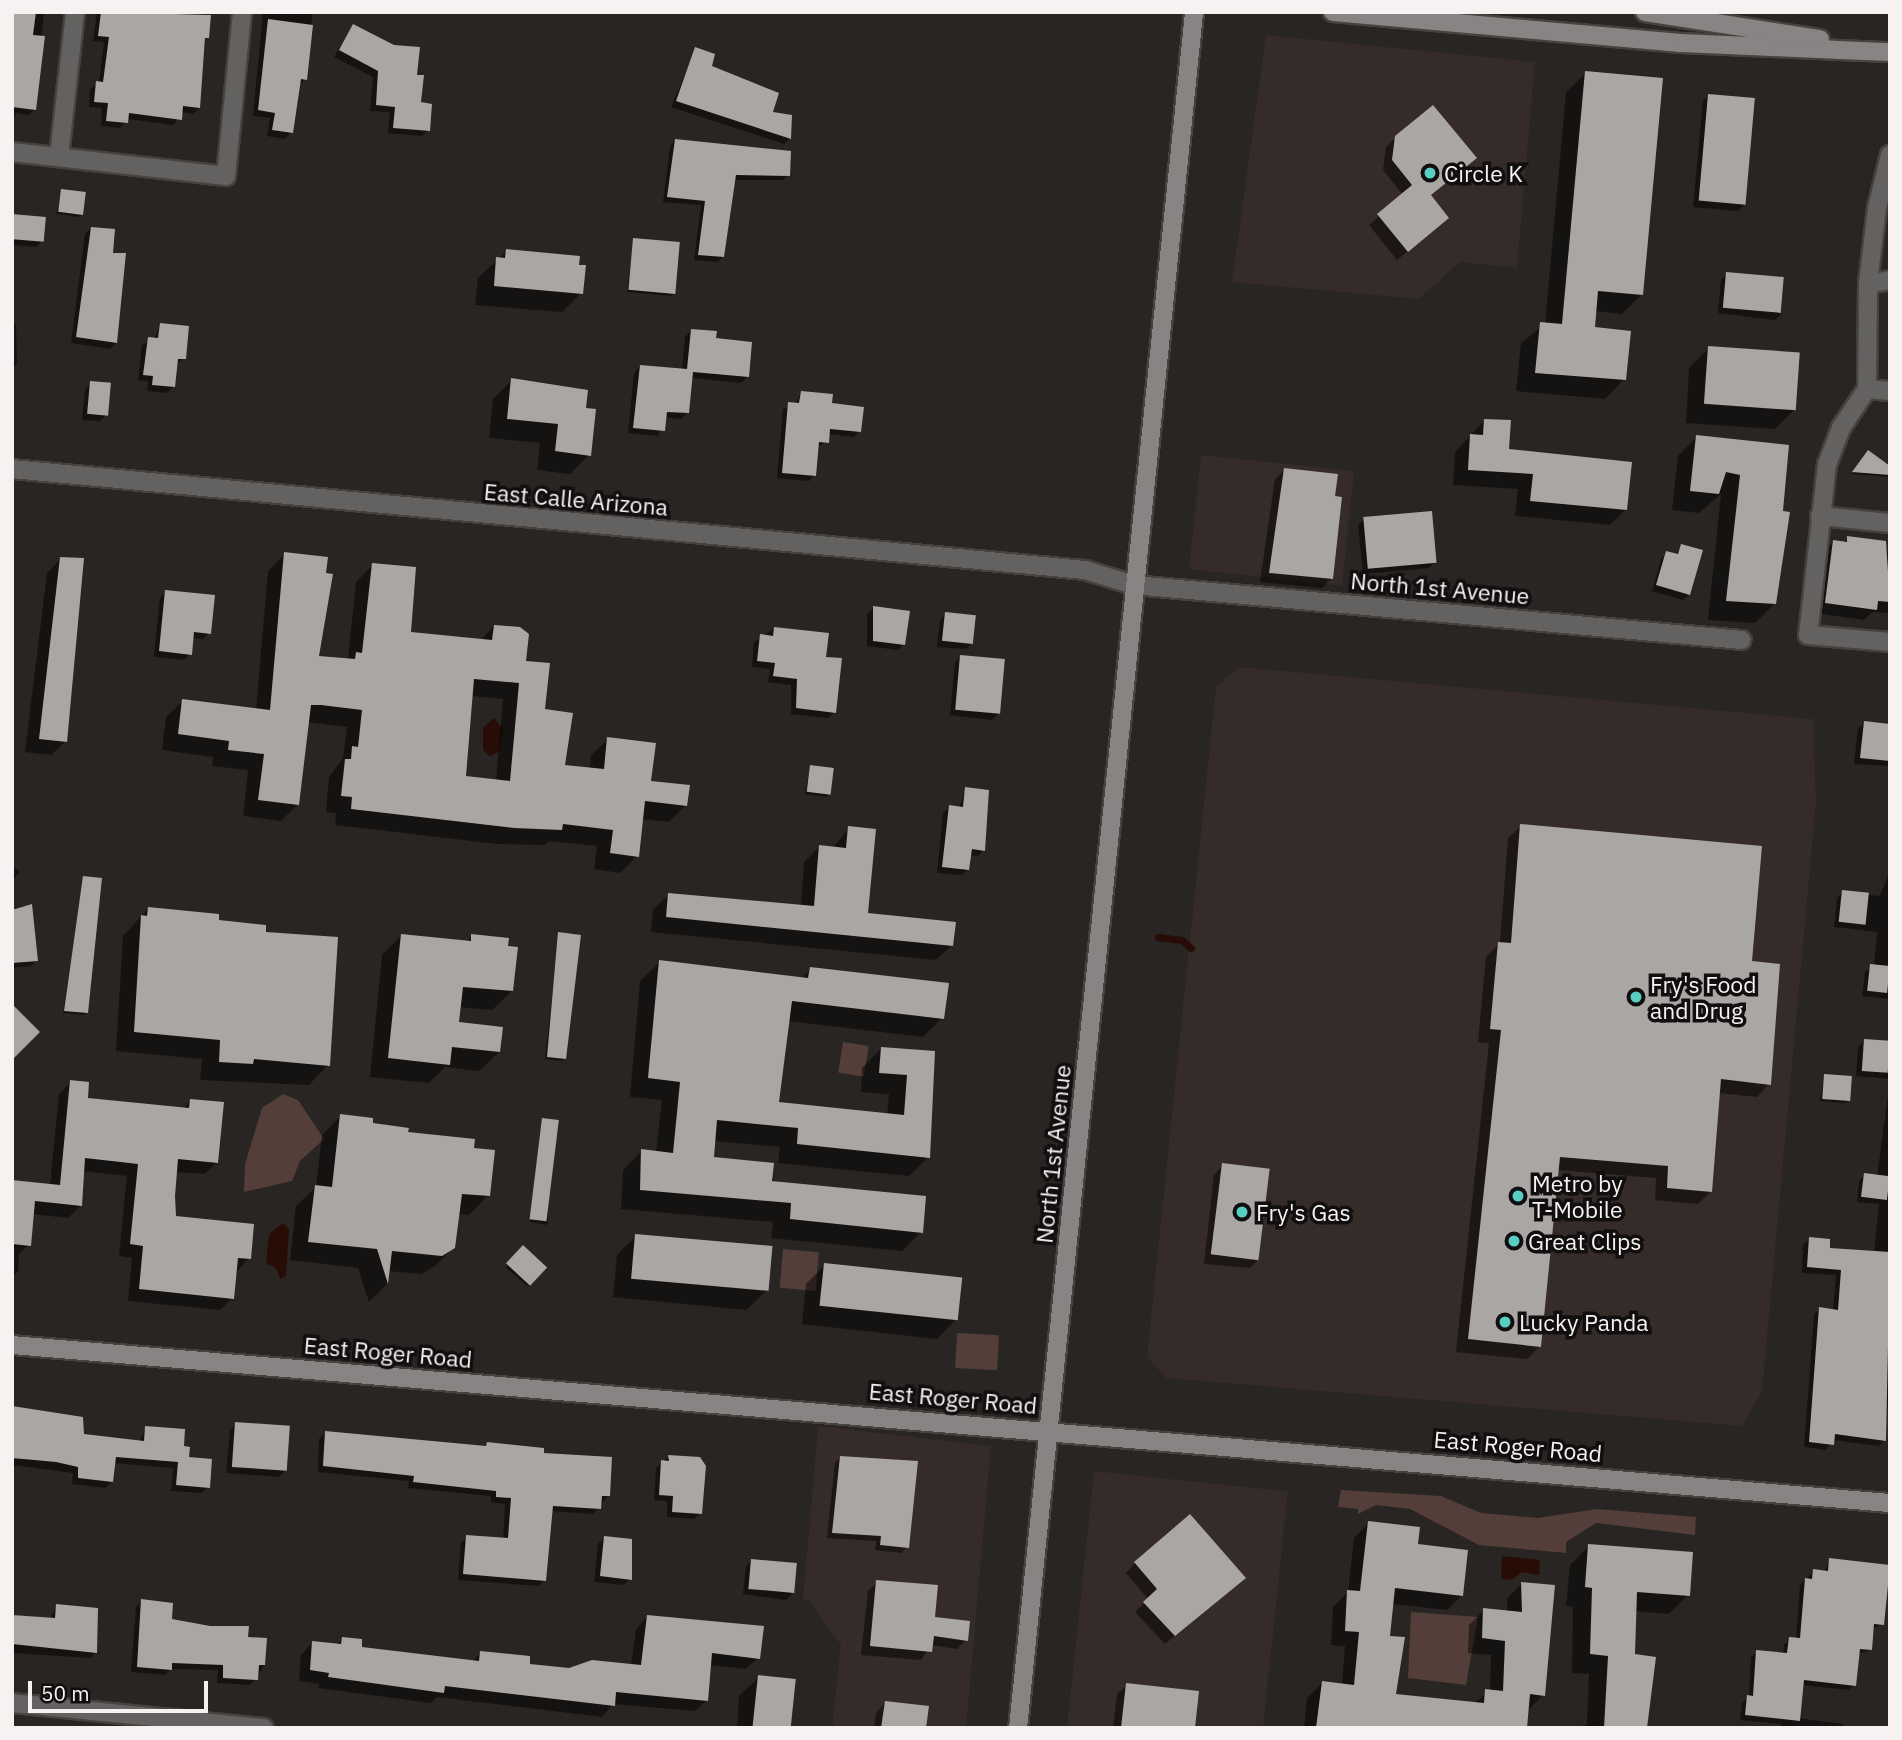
<!DOCTYPE html>
<html>
<head>
<meta charset="utf-8">
<style>
	body { margin:0 }
	#map { position:relative; width:1902px; height:1740px; overflow:hidden; background:#282523; font-family:"IBM Plex Sans",sans-serif }
	div>[style] { position:absolute }
	[style*='--x'] { left:calc(var(--x)*1px); top:calc(var(--y)*1px); width:calc(var(--w)*1px); rotate:calc(var(--a)*1deg) }
	.built>* { inset:0; background:#352b28; transform-origin:0 0 }
	.green>* { inset:0; background:#533e39; transform-origin:0 0 }
	.water>* { inset:0; background:#270d06 }
	.shadow>* { inset:0; background:#0007; transform-origin:0 0 }
	.stream>* { height:7px; margin:-3.5px; padding:0 3.5px; transform-origin:3.5px; border-radius:3.5px; background:#270d06 }
	.building>* { inset:0; background:#aaa6a4; transform-origin:0 0 }
	.roads { filter:drop-shadow(2px 0 #454240) drop-shadow(-2px 0 #454240) drop-shadow(0 2px #454240) drop-shadow(0 -2px #454240) }
	.street>* { height:18px; margin:-9px; padding:0 9px; transform-origin:9px; border-radius:9px; background:#646261 }
	.secondary>* { height:18px; margin:-9px; padding:0 9px; transform-origin:9px; border-radius:9px; background:#878483 }
	.dots>* { width:19px; height:19px; translate:-50% -50%; box-sizing:border-box; border:4px solid #100e0e; border-radius:50% }
	span { translate:-50% -50%; white-space:nowrap; text-align:center; line-height:1.15; -webkit-text-stroke:7px #100e0e; paint-order:stroke }
	.poi-label { font-size:23px; color:#f5f2f1 }
	.left { translate:0 -50%; text-align:left }
	.street-label { font-size:23px; color:#f5f2f1 }
	.frame { position:absolute; inset:0; border:14px solid #f5f2f1; pointer-events:none }
	.scale { position:absolute; left:28px; top:1681px; width:180px; height:32px; box-sizing:border-box; border:4px solid #f5f2f1; border-top:0; padding-left:9px; font-size:21px; line-height:24px; white-space:nowrap; color:#f5f2f1; -webkit-text-stroke:5px #100e0e; paint-order:stroke }
</style>
</head>
<body>
<div id="map">
	<div class="built">
		<i style="clip-path:polygon(1266px 35px,1535px 62px,1517px 268px,1460px 262px,1419px 299px,1232px 282px)"></i>
		<i style="left:1201px;top:455px;width:154px;height:115px;rotate:6deg"></i>
		<i style="clip-path:polygon(1239px 667px,1813px 719px,1816px 803px,1762px 1392px,1742px 1426px,1166px 1378px,1147px 1357px,1216px 687px)"></i>
		<i style="clip-path:polygon(818px 1426px,991px 1446px,966px 1728px,832px 1728px,841px 1645px,809px 1601px,803px 1600px)"></i>
		<i style="left:1094px;top:1471px;width:195px;height:258px;rotate:6deg"></i>
	</div>
	<div class="green">
		<i style="left:843px;top:1042px;width:26px;height:31px;rotate:9deg"></i>
		<i style="clip-path:polygon(283px 1094px,298px 1100px,324px 1139px,300px 1161px,292px 1181px,244px 1192px,245px 1164px,262px 1108px)"></i>
		<i style="left:783px;top:1249px;width:36px;height:39px;rotate:5deg"></i>
		<i style="left:957px;top:1333px;width:42px;height:35px;rotate:3deg"></i>
		<i style="clip-path:polygon(1341px 1490px,1441px 1496px,1481px 1513px,1538px 1518px,1597px 1509px,1696px 1517px,1695px 1535px,1596px 1523px,1566px 1542px,1566px 1553px,1479px 1545px,1410px 1509px,1376px 1505px,1358px 1514px,1358px 1509px,1338px 1507px)"></i>
		<i style="clip-path:polygon(1411px 1612px,1478px 1617px,1466px 1685px,1408px 1678px)"></i>
	</div>
	<div class="water">
		<i style="clip-path:polygon(494px 718px,503px 729px,499px 752px,490px 756px,483px 750px,483px 728px)"></i>
		<i style="clip-path:polygon(283px 1223px,289px 1229px,286px 1276px,280px 1279px,276px 1268px,266px 1263px,269px 1234px)"></i>
		<i style="clip-path:polygon(1502px 1556px,1540px 1560px,1539px 1575px,1522px 1572px,1512px 1580px,1501px 1579px)"></i>
	</div>
	<div class="shadow">
		<i style="clip-path:polygon(12px 12px,44px 12px,35px 109px,29px 115px,16px 113px,12px 124px)"></i>
		<i style="clip-path:polygon(97px 12px,208px 12px,199px 108px,193px 114px,181px 112px,174px 125px,127px 119px,120px 128px,101px 126px,102px 108px,89px 107px,90px 89px,99px 83px,104px 42px,93px 41px)"></i>
		<i style="clip-path:polygon(263px 12px,313px 12px,305px 79px,299px 85px,291px 132px,285px 139px,267px 136px,270px 118px,253px 116px)"></i>
		<i style="clip-path:polygon(353px 26px,416px 76px,428px 130px,422px 136px,388px 133px,390px 112px,370px 111px,373px 77px,334px 57px)"></i>
		<i style="clip-path:polygon(696px 49px,710px 67px,771px 114px,790px 138px,784px 144px,671px 107px)"></i>
		<i style="clip-path:polygon(1586px 73px,1642px 294px,1622px 314px,1595px 311px,1593px 329px,1624px 379px,1605px 399px,1516px 391px,1521px 343px,1545px 324px,1566px 92px)"></i>
		<i style="clip-path:polygon(1709px 95px,1744px 205px,1738px 211px,1693px 207px,1703px 101px)"></i>
		<i style="clip-path:polygon(1396px 137px,1429px 196px,1438px 227px,1397px 260px,1369px 225px,1403px 195px,1383px 170px,1386px 147px)"></i>
		<i style="clip-path:polygon(675px 140px,788px 175px,783px 180px,733px 180px,723px 257px,717px 262px,694px 260px,701px 205px,663px 202px,670px 146px)"></i>
		<i style="clip-path:polygon(62px 191px,82px 214px,79px 217px,56px 214px)"></i>
		<i style="clip-path:polygon(12px 215px,42px 241px,36px 247px,12px 245px)"></i>
		<i style="clip-path:polygon(91px 228px,111px 254px,116px 343px,110px 349px,71px 343px,85px 234px)"></i>
		<i style="clip-path:polygon(634px 240px,674px 294px,671px 296px,627px 292px)"></i>
		<i style="clip-path:polygon(507px 251px,577px 266px,581px 293px,562px 312px,475px 305px,478px 278px)"></i>
		<i style="clip-path:polygon(1727px 274px,1781px 314px,1775px 320px,1718px 313px,1721px 280px)"></i>
		<i style="clip-path:polygon(12px 323px,16px 324px,17px 364px,12px 368px)"></i>
		<i style="clip-path:polygon(161px 324px,184px 359px,176px 364px,173px 387px,167px 393px,147px 391px,148px 381px,138px 380px,142px 345px,154px 339px)"></i>
		<i style="clip-path:polygon(691px 331px,714px 340px,747px 377px,741px 383px,691px 378px,687px 413px,681px 419px,665px 417px,658px 436px,628px 433px,634px 373px,640px 366px,682px 370px,685px 337px)"></i>
		<i style="clip-path:polygon(1709px 348px,1795px 409px,1775px 429px,1686px 423px,1689px 368px)"></i>
		<i style="clip-path:polygon(512px 380px,584px 409px,589px 455px,570px 474px,537px 470px,540px 443px,489px 438px,493px 399px)"></i>
		<i style="clip-path:polygon(91px 383px,106px 415px,100px 421px,82px 420px,85px 389px)"></i>
		<i style="clip-path:polygon(801px 393px,830px 405px,859px 431px,854px 437px,828px 434px,827px 442px,817px 447px,814px 475px,809px 481px,777px 478px,783px 409px,795px 404px)"></i>
		<i style="clip-path:polygon(1485px 420px,1507px 451px,1625px 510px,1610px 525px,1515px 516px,1518px 489px,1453px 485px,1455px 452px)"></i>
		<i style="clip-path:polygon(1697px 437px,1788px 447px,1775px 603px,1755px 623px,1708px 620px,1721px 494px,1699px 513px,1672px 510px,1678px 456px)"></i>
		<i style="clip-path:polygon(1865px 454px,1890px 469px,1890px 477px,1852px 474px)"></i>
		<i style="clip-path:polygon(1285px 470px,1332px 578px,1322px 588px,1260px 582px,1275px 479px)"></i>
		<i style="clip-path:polygon(1364px 519px,1435px 562px,1429px 568px,1363px 574px,1358px 525px)"></i>
		<i style="clip-path:polygon(1848px 538px,1890px 552px,1890px 613px,1872px 612px,1864px 620px,1814px 613px,1822px 553px,1833px 542px,1843px 544px)"></i>
		<i style="clip-path:polygon(1682px 546px,1689px 594px,1683px 600px,1652px 591px,1661px 559px,1667px 553px,1675px 555px)"></i>
		<i style="clip-path:polygon(evenodd,285px 554px,317px 658px,348px 660px,356px 582px,373px 565px,410px 633px,480px 641px,494px 626px,524px 662px,563px 767px,590px 769px,591px 755px,608px 739px,649px 782px,686px 805px,669px 822px,641px 819px,637px 856px,620px 873px,594px 869px,597px 846px,549px 841px,544px 845px,497px 844px,335px 825px,336px 813px,326px 812px,329px 777px,343px 758px,347px 727px,307px 722px,298px 804px,281px 821px,243px 816px,248px 770px,212px 766px,213px 757px,162px 750px,166px 717px,183px 701px,256px 710px,268px 571px,285px 554px,471px 696px,503px 699px,496px 781px,464px 778px,471px 696px)"></i>
		<i style="clip-path:polygon(61px 558px,66px 741px,51px 755px,25px 752px,47px 573px)"></i>
		<i style="clip-path:polygon(166px 592px,209px 633px,203px 639px,192px 638px,190px 654px,184px 660px,154px 657px,160px 598px)"></i>
		<i style="clip-path:polygon(873px 608px,904px 644px,898px 650px,867px 646px,867px 614px)"></i>
		<i style="clip-path:polygon(946px 614px,972px 643px,966px 649px,937px 647px,940px 620px)"></i>
		<i style="clip-path:polygon(774px 629px,824px 658px,834px 712px,828px 718px,791px 714px,791px 685px,768px 682px,770px 669px,752px 667px,754px 642px)"></i>
		<i style="clip-path:polygon(961px 656px,998px 714px,992px 720px,950px 715px,955px 662px)"></i>
		<i style="clip-path:polygon(1864px 723px,1890px 726px,1890px 766px,1854px 764px,1858px 729px)"></i>
		<i style="clip-path:polygon(810px 767px,829px 794px,827px 797px,805px 794px)"></i>
		<i style="clip-path:polygon(966px 789px,984px 850px,978px 856px,969px 855px,968px 869px,962px 875px,937px 873px,943px 813px,949px 807px,959px 808px)"></i>
		<i style="clip-path:polygon(1521px 826px,1750px 963px,1769px 1084px,1757px 1097px,1718px 1093px,1711px 1191px,1698px 1204px,1655px 1200px,1656px 1178px,1557px 1170px,1540px 1346px,1527px 1359px,1456px 1352px,1489px 1043px,1478px 1042px,1486px 957px,1500px 943px,1508px 838px)"></i>
		<i style="clip-path:polygon(849px 828px,866px 914px,952px 945px,936px 960px,651px 932px,653px 910px,668px 895px,801px 906px,804px 862px,819px 847px,833px 848px)"></i>
		<i style="clip-path:polygon(12px 866px,20px 872px,12px 881px)"></i>
		<i style="clip-path:polygon(1889px 873px,1890px 873px,1890px 999px,1862px 996px,1865px 972px,1874px 966px,1877px 932px,1834px 927px,1837px 898px,1843px 892px,1880px 896px)"></i>
		<i style="clip-path:polygon(84px 878px,87px 1013px,84px 1015px,63px 1013px)"></i>
		<i style="clip-path:polygon(148px 909px,264px 933px,328px 1065px,309px 1085px,200px 1080px,202px 1059px,116px 1051px,123px 936px)"></i>
		<i style="clip-path:polygon(12px 912px,37px 960px,31px 966px,12px 968px)"></i>
		<i style="clip-path:polygon(559px 934px,565px 1059px,562px 1061px,545px 1059px)"></i>
		<i style="clip-path:polygon(401px 936px,466px 942px,472px 936px,512px 991px,492px 1010px,459px 1007px,457px 1024px,499px 1052px,479px 1071px,445px 1067px,429px 1083px,370px 1077px,382px 955px)"></i>
		<i style="clip-path:polygon(660px 962px,800px 979px,811px 969px,942px 1018px,923px 1037px,788px 1021px,777px 1104px,887px 1115px,889px 1094px,861px 1092px,862px 1068px,881px 1049px,933px 1052px,928px 1157px,909px 1176px,778px 1163px,780px 1147px,713px 1141px,712px 1158px,921px 1232px,902px 1251px,771px 1238px,773px 1222px,621px 1209px,623px 1170px,642px 1151px,656px 1153px,662px 1100px,630px 1097px,640px 981px)"></i>
		<i style="clip-path:polygon(1864px 1041px,1890px 1043px,1890px 1079px,1856px 1076px,1858px 1047px)"></i>
		<i style="clip-path:polygon(1824px 1076px,1849px 1100px,1846px 1103px,1820px 1101px)"></i>
		<i style="clip-path:polygon(1890px 1081px,1890px 1384px,1884px 1440px,1879px 1446px,1833px 1440px,1826px 1450px,1804px 1447px,1814px 1314px,1820px 1309px,1833px 1311px,1836px 1275px,1802px 1273px,1803px 1245px,1809px 1239px,1828px 1249px,1874px 1253px,1879px 1204px,1857px 1202px,1859px 1181px,1865px 1175px,1877px 1176px)"></i>
		<i style="clip-path:polygon(71px 1082px,86px 1099px,182px 1109px,191px 1101px,217px 1162px,205px 1174px,175px 1172px,174px 1218px,249px 1258px,237px 1271px,232px 1298px,220px 1310px,128px 1301px,132px 1258px,119px 1256px,127px 1176px,83px 1171px,80px 1206px,68px 1218px,32px 1214px,29px 1245px,19px 1254px,18px 1271px,12px 1276px,12px 1182px,50px 1186px,59px 1094px)"></i>
		<i style="clip-path:polygon(341px 1116px,472px 1150px,488px 1195px,469px 1215px,458px 1214px,454px 1247px,434px 1267px,421px 1274px,388px 1271px,387px 1284px,369px 1302px,358px 1268px,290px 1260px,296px 1206px,316px 1187px,322px 1135px)"></i>
		<i style="clip-path:polygon(542px 1120px,548px 1222px,546px 1225px,530px 1222px)"></i>
		<i style="clip-path:polygon(1223px 1165px,1259px 1259px,1250px 1268px,1204px 1264px,1214px 1175px)"></i>
		<i style="clip-path:polygon(636px 1236px,766px 1291px,746px 1310px,613px 1297px,617px 1255px)"></i>
		<i style="left:523px;top:1248px;width:29px;height:26px;rotate:41deg"></i>
		<i style="clip-path:polygon(825px 1265px,956px 1319px,937px 1339px,802px 1324px,806px 1284px)"></i>
		<i style="clip-path:polygon(12px 1410px,82px 1436px,139px 1443px,146px 1427px,182px 1448px,208px 1487px,202px 1493px,171px 1491px,173px 1468px,114px 1463px,112px 1482px,105px 1488px,72px 1484px,73px 1473px,12px 1465px)"></i>
		<i style="clip-path:polygon(236px 1424px,285px 1471px,279px 1477px,226px 1473px,230px 1430px)"></i>
		<i style="clip-path:polygon(325px 1433px,483px 1448px,488px 1444px,542px 1454px,608px 1496px,593px 1514px,551px 1511px,545px 1580px,539px 1586px,458px 1580px,461px 1543px,467px 1537px,503px 1540px,505px 1504px,491px 1502px,491px 1496px,408px 1488px,409px 1481px,318px 1472px,319px 1439px)"></i>
		<i style="clip-path:polygon(668px 1457px,700px 1513px,694px 1519px,667px 1517px,667px 1501px,654px 1500px,656px 1468px)"></i>
		<i style="clip-path:polygon(841px 1457px,907px 1547px,901px 1553px,875px 1550px,876px 1541px,827px 1538px,835px 1463px)"></i>
		<i style="clip-path:polygon(1369px 1523px,1416px 1546px,1462px 1595px,1447px 1610px,1392px 1604px,1388px 1638px,1394px 1696px,1473px 1704px,1490px 1691px,1491px 1655px,1468px 1653px,1469px 1625px,1484px 1610px,1507px 1612px,1507px 1599px,1521px 1584px,1543px 1695px,1528px 1710px,1524px 1728px,1304px 1728px,1307px 1698px,1322px 1683px,1342px 1685px,1345px 1646px,1331px 1645px,1333px 1607px,1348px 1592px,1354px 1538px)"></i>
		<i style="clip-path:polygon(604px 1538px,630px 1579px,624px 1585px,594px 1582px,598px 1544px)"></i>
		<i style="clip-path:polygon(1589px 1546px,1688px 1595px,1669px 1614px,1635px 1611px,1633px 1656px,1645px 1728px,1568px 1728px,1587px 1725px,1589px 1674px,1572px 1673px,1573px 1607px,1566px 1606px,1570px 1565px)"></i>
		<i style="clip-path:polygon(752px 1560px,792px 1594px,786px 1600px,743px 1594px,746px 1566px)"></i>
		<i style="clip-path:polygon(1830px 1560px,1890px 1567px,1882px 1624px,1872px 1629px,1870px 1650px,1857px 1654px,1854px 1685px,1849px 1690px,1802px 1685px,1798px 1718px,1843px 1724px,1843px 1728px,1781px 1728px,1781px 1724px,1740px 1720px,1742px 1703px,1749px 1696px,1751px 1657px,1757px 1652px,1783px 1655px,1784px 1644px,1796px 1640px,1800px 1585px,1814px 1571px,1824px 1572px)"></i>
		<i style="clip-path:polygon(1135px 1563px,1234px 1587px,1165px 1644px,1135px 1612px,1148px 1599px,1126px 1573px)"></i>
		<i style="clip-path:polygon(877px 1582px,966px 1640px,957px 1649px,931px 1645px,921px 1660px,861px 1655px,868px 1591px)"></i>
		<i style="clip-path:polygon(142px 1601px,170px 1621px,246px 1638px,264px 1665px,256px 1679px,250px 1685px,217px 1683px,218px 1670px,171px 1669px,165px 1675px,131px 1672px,136px 1607px)"></i>
		<i style="clip-path:polygon(57px 1605px,96px 1652px,90px 1658px,12px 1653px,12px 1617px,50px 1620px)"></i>
		<i style="clip-path:polygon(647px 1617px,758px 1658px,746px 1669px,709px 1665px,707px 1700px,695px 1711px,613px 1704px,602px 1717px,437px 1697px,431px 1703px,318px 1688px,319px 1684px,299px 1681px,301px 1655px,312px 1643px,336px 1645px,343px 1639px,360px 1649px,471px 1662px,481px 1653px,528px 1666px,569px 1670px,631px 1666px,636px 1629px)"></i>
		<i style="clip-path:polygon(759px 1677px,789px 1728px,737px 1728px,739px 1696px)"></i>
		<i style="clip-path:polygon(1127px 1685px,1193px 1728px,1113px 1728px,1117px 1694px)"></i>
		<i style="clip-path:polygon(885px 1703px,925px 1728px,874px 1728px,876px 1713px)"></i>
	</div>
	<div class="stream">
		<i style="--x:1158;--y:937;--w:24;--a:7"></i>
		<i style="--x:1182;--y:940;--w:12;--a:42"></i>
	</div>
	<div class="building">
		<i style="clip-path:polygon(12px 12px,36px 12px,33px 35px,45px 36px,36px 110px,12px 107px)"></i>
		<i style="clip-path:polygon(101px 12px,211px 15px,209px 38px,205px 38px,200px 108px,183px 106px,182px 120px,129px 113px,128px 123px,106px 121px,108px 103px,94px 102px,96px 81px,103px 82px,109px 37px,98px 36px)"></i>
		<i style="clip-path:polygon(268px 19px,313px 25px,307px 80px,301px 79px,293px 133px,272px 130px,275px 113px,258px 110px)"></i>
		<i style="clip-path:polygon(353px 24px,394px 45px,420px 47px,417px 75px,424px 75px,421px 102px,432px 104px,430px 131px,393px 128px,395px 107px,376px 105px,378px 71px,339px 50px)"></i>
		<i style="clip-path:polygon(695px 47px,715px 54px,712px 66px,779px 93px,773px 112px,792px 115px,791px 139px,676px 101px)"></i>
		<i style="clip-path:polygon(1585px 71px,1663px 78px,1643px 295px,1598px 291px,1595px 327px,1631px 331px,1626px 380px,1535px 373px,1540px 322px,1562px 324px)"></i>
		<i style="left:1708px;top:94px;width:47px;height:107px;rotate:5deg"></i>
		<i style="clip-path:polygon(1433px 105px,1477px 158px,1431px 195px,1449px 218px,1408px 252px,1377px 214px,1412px 185px,1392px 160px,1395px 136px)"></i>
		<i style="clip-path:polygon(675px 139px,791px 151px,790px 176px,736px 175px,724px 257px,698px 255px,705px 201px,667px 197px)"></i>
		<i style="left:61px;top:189px;width:25px;height:23px;rotate:7deg"></i>
		<i style="left:12px;top:214px;width:34px;height:25px;rotate:5deg"></i>
		<i style="clip-path:polygon(91px 227px,115px 229px,113px 253px,126px 253px,117px 343px,76px 337px)"></i>
		<i style="left:633px;top:238px;width:47px;height:52px;rotate:5deg"></i>
		<i style="clip-path:polygon(506px 249px,580px 256px,579px 265px,586px 265px,583px 294px,494px 286px,496px 257px,505px 258px)"></i>
		<i style="left:1726px;top:272px;width:58px;height:36px;rotate:5deg"></i>
		<i style="clip-path:polygon(160px 323px,189px 326px,186px 359px,178px 359px,175px 387px,152px 385px,153px 376px,143px 375px,148px 337px,158px 338px)"></i>
		<i style="clip-path:polygon(691px 329px,717px 331px,716px 338px,752px 342px,749px 377px,693px 372px,689px 413px,667px 412px,665px 431px,633px 428px,640px 365px,687px 369px)"></i>
		<i style="left:1708px;top:346px;width:92px;height:58px;rotate:4deg"></i>
		<i style="clip-path:polygon(511px 378px,588px 390px,586px 408px,596px 409px,591px 456px,555px 451px,558px 424px,507px 419px)"></i>
		<i style="left:90px;top:381px;width:21px;height:33px;rotate:5deg"></i>
		<i style="clip-path:polygon(801px 391px,833px 394px,832px 403px,864px 407px,861px 432px,830px 429px,829px 443px,819px 442px,816px 476px,782px 473px,788px 402px,799px 403px)"></i>
		<i style="clip-path:polygon(1484px 419px,1511px 420px,1509px 449px,1632px 462px,1627px 510px,1530px 501px,1533px 474px,1468px 470px,1470px 434px,1483px 435px)"></i>
		<i style="clip-path:polygon(1696px 435px,1789px 445px,1783px 511px,1790px 512px,1776px 604px,1726px 601px,1740px 475px,1726px 472px,1719px 494px,1690px 491px)"></i>
		<i style="clip-path:polygon(1868px 450px,1890px 466px,1890px 475px,1852px 472px)"></i>
		<i style="clip-path:polygon(1284px 468px,1338px 474px,1335px 496px,1342px 497px,1333px 579px,1269px 573px)"></i>
		<i style="left:1432px;top:511px;width:52px;height:69px;rotate:85deg"></i>
		<i style="clip-path:polygon(1847px 536px,1886px 541px,1890px 602px,1878px 601px,1877px 610px,1825px 603px,1833px 540px,1847px 542px)"></i>
		<i style="clip-path:polygon(1681px 544px,1703px 550px,1690px 595px,1656px 585px,1666px 551px,1678px 554px)"></i>
		<i style="clip-path:polygon(evenodd,284px 552px,328px 557px,326px 573px,333px 574px,319px 656px,355px 659px,356px 652px,362px 653px,372px 563px,416px 567px,411px 632px,492px 640px,494px 625px,520px 627px,529px 634px,526px 661px,550px 663px,545px 709px,573px 713px,565px 765px,604px 769px,607px 737px,656px 743px,651px 781px,690px 785px,687px 806px,645px 801px,639px 857px,610px 853px,613px 830px,563px 824px,562px 830px,514px 828px,351px 809px,352px 797px,341px 796px,345px 759px,351px 759px,352px 746px,358px 747px,362px 710px,321px 705px,311px 705px,299px 805px,258px 800px,264px 754px,228px 750px,229px 741px,178px 734px,182px 699px,270px 710px,284px 552px,474px 679px,519px 683px,510px 781px,466px 776px,474px 679px)"></i>
		<i style="clip-path:polygon(60px 557px,84px 558px,67px 742px,39px 739px)"></i>
		<i style="clip-path:polygon(165px 590px,215px 595px,211px 634px,194px 632px,192px 655px,159px 651px)"></i>
		<i style="clip-path:polygon(873px 606px,910px 611px,905px 645px,873px 641px)"></i>
		<i style="left:945px;top:612px;width:31px;height:29px;rotate:6deg"></i>
		<i style="clip-path:polygon(774px 627px,829px 633px,826px 657px,842px 658px,836px 713px,796px 708px,797px 679px,773px 676px,775px 663px,757px 661px,760px 634px,773px 636px)"></i>
		<i style="left:960px;top:655px;width:45px;height:55px;rotate:5deg"></i>
		<i style="clip-path:polygon(1864px 721px,1890px 724px,1890px 761px,1860px 758px)"></i>
		<i style="left:810px;top:765px;width:24px;height:27px;rotate:7deg"></i>
		<i style="clip-path:polygon(965px 787px,989px 790px,985px 851px,972px 849px,969px 870px,942px 867px,949px 805px,963px 807px)"></i>
		<i style="clip-path:polygon(1520px 824px,1762px 846px,1752px 961px,1780px 964px,1771px 1085px,1721px 1079px,1712px 1192px,1667px 1188px,1668px 1166px,1560px 1157px,1541px 1347px,1468px 1339px,1501px 1030px,1490px 1029px,1498px 942px,1511px 943px)"></i>
		<i style="clip-path:polygon(848px 826px,876px 829px,868px 913px,956px 922px,953px 946px,666px 917px,668px 893px,814px 906px,819px 845px,846px 848px)"></i>
		<i style="clip-path:polygon(83px 876px,102px 878px,88px 1013px,64px 1011px)"></i>
		<i style="left:1842px;top:890px;width:27px;height:32px;rotate:6deg"></i>
		<i style="clip-path:polygon(32px 904px,38px 961px,12px 963px,12px 910px)"></i>
		<i style="clip-path:polygon(148px 907px,219px 914px,219px 920px,266px 925px,266px 932px,338px 937px,330px 1066px,254px 1059px,253px 1064px,219px 1062px,220px 1040px,134px 1032px,141px 915px,147px 916px)"></i>
		<i style="clip-path:polygon(558px 932px,581px 935px,566px 1059px,547px 1057px)"></i>
		<i style="clip-path:polygon(401px 934px,471px 941px,471px 934px,509px 938px,508px 946px,518px 947px,513px 991px,463px 987px,459px 1022px,503px 1027px,500px 1052px,452px 1047px,450px 1065px,388px 1058px)"></i>
		<i style="clip-path:polygon(659px 960px,808px 978px,810px 967px,949px 983px,944px 1019px,792px 1001px,779px 1102px,904px 1115px,907px 1075px,879px 1073px,881px 1047px,935px 1051px,930px 1158px,797px 1144px,798px 1128px,717px 1120px,714px 1157px,774px 1163px,772px 1181px,926px 1196px,923px 1233px,790px 1219px,791px 1203px,640px 1190px,641px 1149px,673px 1153px,680px 1082px,648px 1078px)"></i>
		<i style="left:1870px;top:964px;width:20px;height:27px;rotate:6deg"></i>
		<i style="clip-path:polygon(12px 1004px,40px 1032px,12px 1060px)"></i>
		<i style="left:1864px;top:1039px;width:26px;height:32px;rotate:4deg"></i>
		<i style="left:1824px;top:1074px;width:28px;height:25px;rotate:4deg"></i>
		<i style="clip-path:polygon(70px 1080px,89px 1082px,88px 1098px,189px 1108px,190px 1099px,224px 1102px,218px 1163px,178px 1159px,175px 1196px,176px 1216px,254px 1224px,251px 1259px,238px 1258px,234px 1299px,139px 1289px,143px 1246px,130px 1244px,138px 1164px,85px 1158px,82px 1206px,35px 1201px,31px 1246px,12px 1244px,12px 1180px,60px 1185px)"></i>
		<i style="clip-path:polygon(340px 1114px,373px 1118px,373px 1123px,409px 1128px,408px 1132px,475px 1139px,474px 1148px,495px 1150px,490px 1196px,462px 1194px,455px 1248px,442px 1256px,392px 1251px,388px 1284px,377px 1249px,308px 1242px,315px 1185px,332px 1187px)"></i>
		<i style="left:542px;top:1118px;width:17px;height:102px;rotate:7deg"></i>
		<i style="left:1222px;top:1163px;width:48px;height:92px;rotate:7deg"></i>
		<i style="left:1864px;top:1173px;width:26px;height:24px;rotate:7deg"></i>
		<i style="left:635px;top:1234px;width:138px;height:45px;rotate:5deg"></i>
		<i style="clip-path:polygon(1809px 1237px,1830px 1239px,1830px 1248px,1890px 1252px,1886px 1441px,1835px 1434px,1834px 1445px,1809px 1442px,1819px 1307px,1838px 1310px,1841px 1270px,1807px 1267px)"></i>
		<i style="left:523px;top:1245px;width:33px;height:25px;rotate:43deg"></i>
		<i style="left:824px;top:1263px;width:139px;height:43px;rotate:6deg"></i>
		<i style="clip-path:polygon(12px 1406px,83px 1417px,84px 1434px,144px 1441px,145px 1426px,185px 1429px,184px 1446px,190px 1447px,189px 1457px,212px 1459px,210px 1488px,176px 1485px,178px 1462px,116px 1457px,113px 1482px,78px 1478px,78px 1467px,56px 1462px,12px 1458px)"></i>
		<i style="left:235px;top:1422px;width:55px;height:45px;rotate:4deg"></i>
		<i style="clip-path:polygon(325px 1431px,486px 1446px,487px 1442px,544px 1448px,544px 1453px,612px 1457px,610px 1496px,602px 1496px,601px 1509px,553px 1506px,546px 1581px,463px 1574px,466px 1535px,508px 1538px,511px 1498px,496px 1497px,496px 1491px,413px 1482px,414px 1476px,323px 1466px)"></i>
		<i style="clip-path:polygon(668px 1455px,700px 1457px,706px 1466px,702px 1514px,672px 1512px,673px 1496px,659px 1495px,661px 1460px,669px 1461px)"></i>
		<i style="clip-path:polygon(840px 1456px,918px 1461px,909px 1548px,880px 1545px,881px 1536px,832px 1533px)"></i>
		<i style="clip-path:polygon(1190px 1514px,1246px 1578px,1175px 1636px,1143px 1602px,1157px 1589px,1134px 1562px)"></i>
		<i style="clip-path:polygon(1368px 1521px,1420px 1527px,1418px 1544px,1468px 1550px,1463px 1596px,1395px 1588px,1390px 1636px,1405px 1637px,1396px 1694px,1484px 1703px,1485px 1689px,1503px 1691px,1505px 1641px,1482px 1638px,1483px 1608px,1522px 1612px,1521px 1582px,1555px 1585px,1545px 1696px,1530px 1694px,1527px 1728px,1316px 1728px,1322px 1681px,1354px 1685px,1359px 1632px,1345px 1631px,1347px 1590px,1360px 1591px)"></i>
		<i style="clip-path:polygon(604px 1536px,632px 1539px,632px 1580px,600px 1576px)"></i>
		<i style="clip-path:polygon(1588px 1544px,1693px 1552px,1690px 1596px,1637px 1592px,1635px 1654px,1656px 1657px,1647px 1728px,1604px 1728px,1608px 1656px,1590px 1654px,1592px 1588px,1585px 1587px)"></i>
		<i style="clip-path:polygon(1829px 1558px,1890px 1565px,1884px 1625px,1874px 1624px,1872px 1650px,1860px 1649px,1856px 1686px,1804px 1680px,1800px 1721px,1745px 1715px,1747px 1695px,1753px 1696px,1756px 1650px,1787px 1653px,1789px 1637px,1800px 1638px,1805px 1578px,1812px 1579px,1813px 1569px,1828px 1571px)"></i>
		<i style="left:751px;top:1559px;width:46px;height:30px;rotate:5deg"></i>
		<i style="clip-path:polygon(876px 1580px,938px 1585px,935px 1617px,970px 1621px,968px 1641px,934px 1636px,932px 1652px,870px 1646px)"></i>
		<i style="clip-path:polygon(141px 1599px,173px 1603px,172px 1619px,210px 1626px,249px 1626px,248px 1637px,267px 1638px,265px 1665px,259px 1665px,258px 1680px,223px 1678px,223px 1665px,172px 1663px,172px 1670px,137px 1667px)"></i>
		<i style="clip-path:polygon(56px 1604px,98px 1608px,97px 1653px,12px 1644px,12px 1615px,55px 1618px)"></i>
		<i style="clip-path:polygon(647px 1615px,764px 1626px,760px 1659px,712px 1653px,708px 1701px,616px 1692px,615px 1706px,445px 1686px,444px 1693px,328px 1677px,329px 1673px,310px 1670px,312px 1641px,341px 1644px,342px 1637px,362px 1639px,362px 1647px,479px 1661px,480px 1651px,530px 1656px,530px 1664px,569px 1668px,592px 1660px,641px 1665px)"></i>
		<i style="left:758px;top:1675px;width:38px;height:53px;rotate:6deg"></i>
		<i style="clip-path:polygon(1126px 1683px,1199px 1691px,1195px 1728px,1121px 1728px)"></i>
		<i style="clip-path:polygon(885px 1701px,929px 1706px,926px 1728px,881px 1728px)"></i>
	</div>
	<div class="roads">
		<div class="street">
			<i style="--x:12;--y:152;--w:215;--a:6.4"></i>
			<i style="--x:226;--y:176;--w:165;--a:-84.4"></i>
			<i style="--x:1890;--y:155;--w:55;--a:103.8"></i>
			<i style="--x:1877;--y:208;--w:77;--a:96.8"></i>
			<i style="--x:1868;--y:284;--w:105;--a:90.5"></i>
			<i style="--x:1867;--y:389;--w:47;--a:123.7"></i>
			<i style="--x:1841;--y:428;--w:39;--a:111"></i>
			<i style="--x:1827;--y:464;--w:172;--a:96.3"></i>
			<i style="--x:1808;--y:635;--w:82;--a:4.9"></i>
			<i style="--x:59;--y:157;--w:146;--a:-83.7"></i>
			<i style="--x:1868;--y:284;--w:22;--a:-10"></i>
			<i style="--x:1867;--y:389;--w:23;--a:5"></i>
			<i style="--x:12;--y:469;--w:1078;--a:5.38"></i>
			<i style="--x:1085;--y:570;--w:51;--a:17"></i>
			<i style="--x:1134;--y:585;--w:610;--a:5.17"></i>
			<i style="--x:1820;--y:516;--w:70;--a:5.7"></i>
			<i style="--x:12;--y:1703;--w:253;--a:5.7"></i>
		</div>
		<div class="secondary">
			<i style="--x:1333;--y:12;--w:349;--a:5.1"></i>
			<i style="--x:1681;--y:43;--w:209;--a:2.5"></i>
			<i style="--x:1645;--y:12;--w:177;--a:8.8"></i>
			<i style="--x:12;--y:1345;--w:1885;--a:4.81"></i>
			<i style="--x:1018;--y:1728;--w:1725;--a:-84.14"></i>
		</div>
	</div>
	<div class="dots">
		<i style="left:1430px;top:173px;background:#57cec1"></i>
		<i style="left:1636px;top:997px;background:#57cec1"></i>
		<i style="left:1518px;top:1196px;background:#57cec1"></i>
		<i style="left:1242px;top:1212px;background:#57cec1"></i>
		<i style="left:1514px;top:1241px;background:#57cec1"></i>
		<i style="left:1505px;top:1322px;background:#57cec1"></i>
	</div>
	<div class="poi-label">
		<span class="left" style="left:1444px;top:173px">Circle K</span>
		<span class="left" style="left:1650px;top:997px">Fry's Food<br>and Drug</span>
		<span class="left" style="left:1532px;top:1196px">Metro by<br>T-Mobile</span>
		<span class="left" style="left:1256px;top:1212px">Fry's Gas</span>
		<span class="left" style="left:1528px;top:1241px">Great Clips</span>
		<span class="left" style="left:1519px;top:1322px">Lucky Panda</span>
	</div>
	<div class="street-label">
		<span style="left:576px;top:499px;rotate:5deg">East Calle Arizona</span>
		<span style="left:1440px;top:588px;rotate:5deg">North 1st Avenue</span>
		<span style="left:1053px;top:1154px;rotate:-84deg">North 1st Avenue</span>
		<span style="left:388px;top:1352px;rotate:5deg">East Roger Road</span>
		<span style="left:953px;top:1398px;rotate:5deg">East Roger Road</span>
		<span style="left:1518px;top:1446px;rotate:5deg">East Roger Road</span>
	</div>
	<div class="frame"></div>
	<div class="scale">50 m</div>
</div>
</body>
</html>
